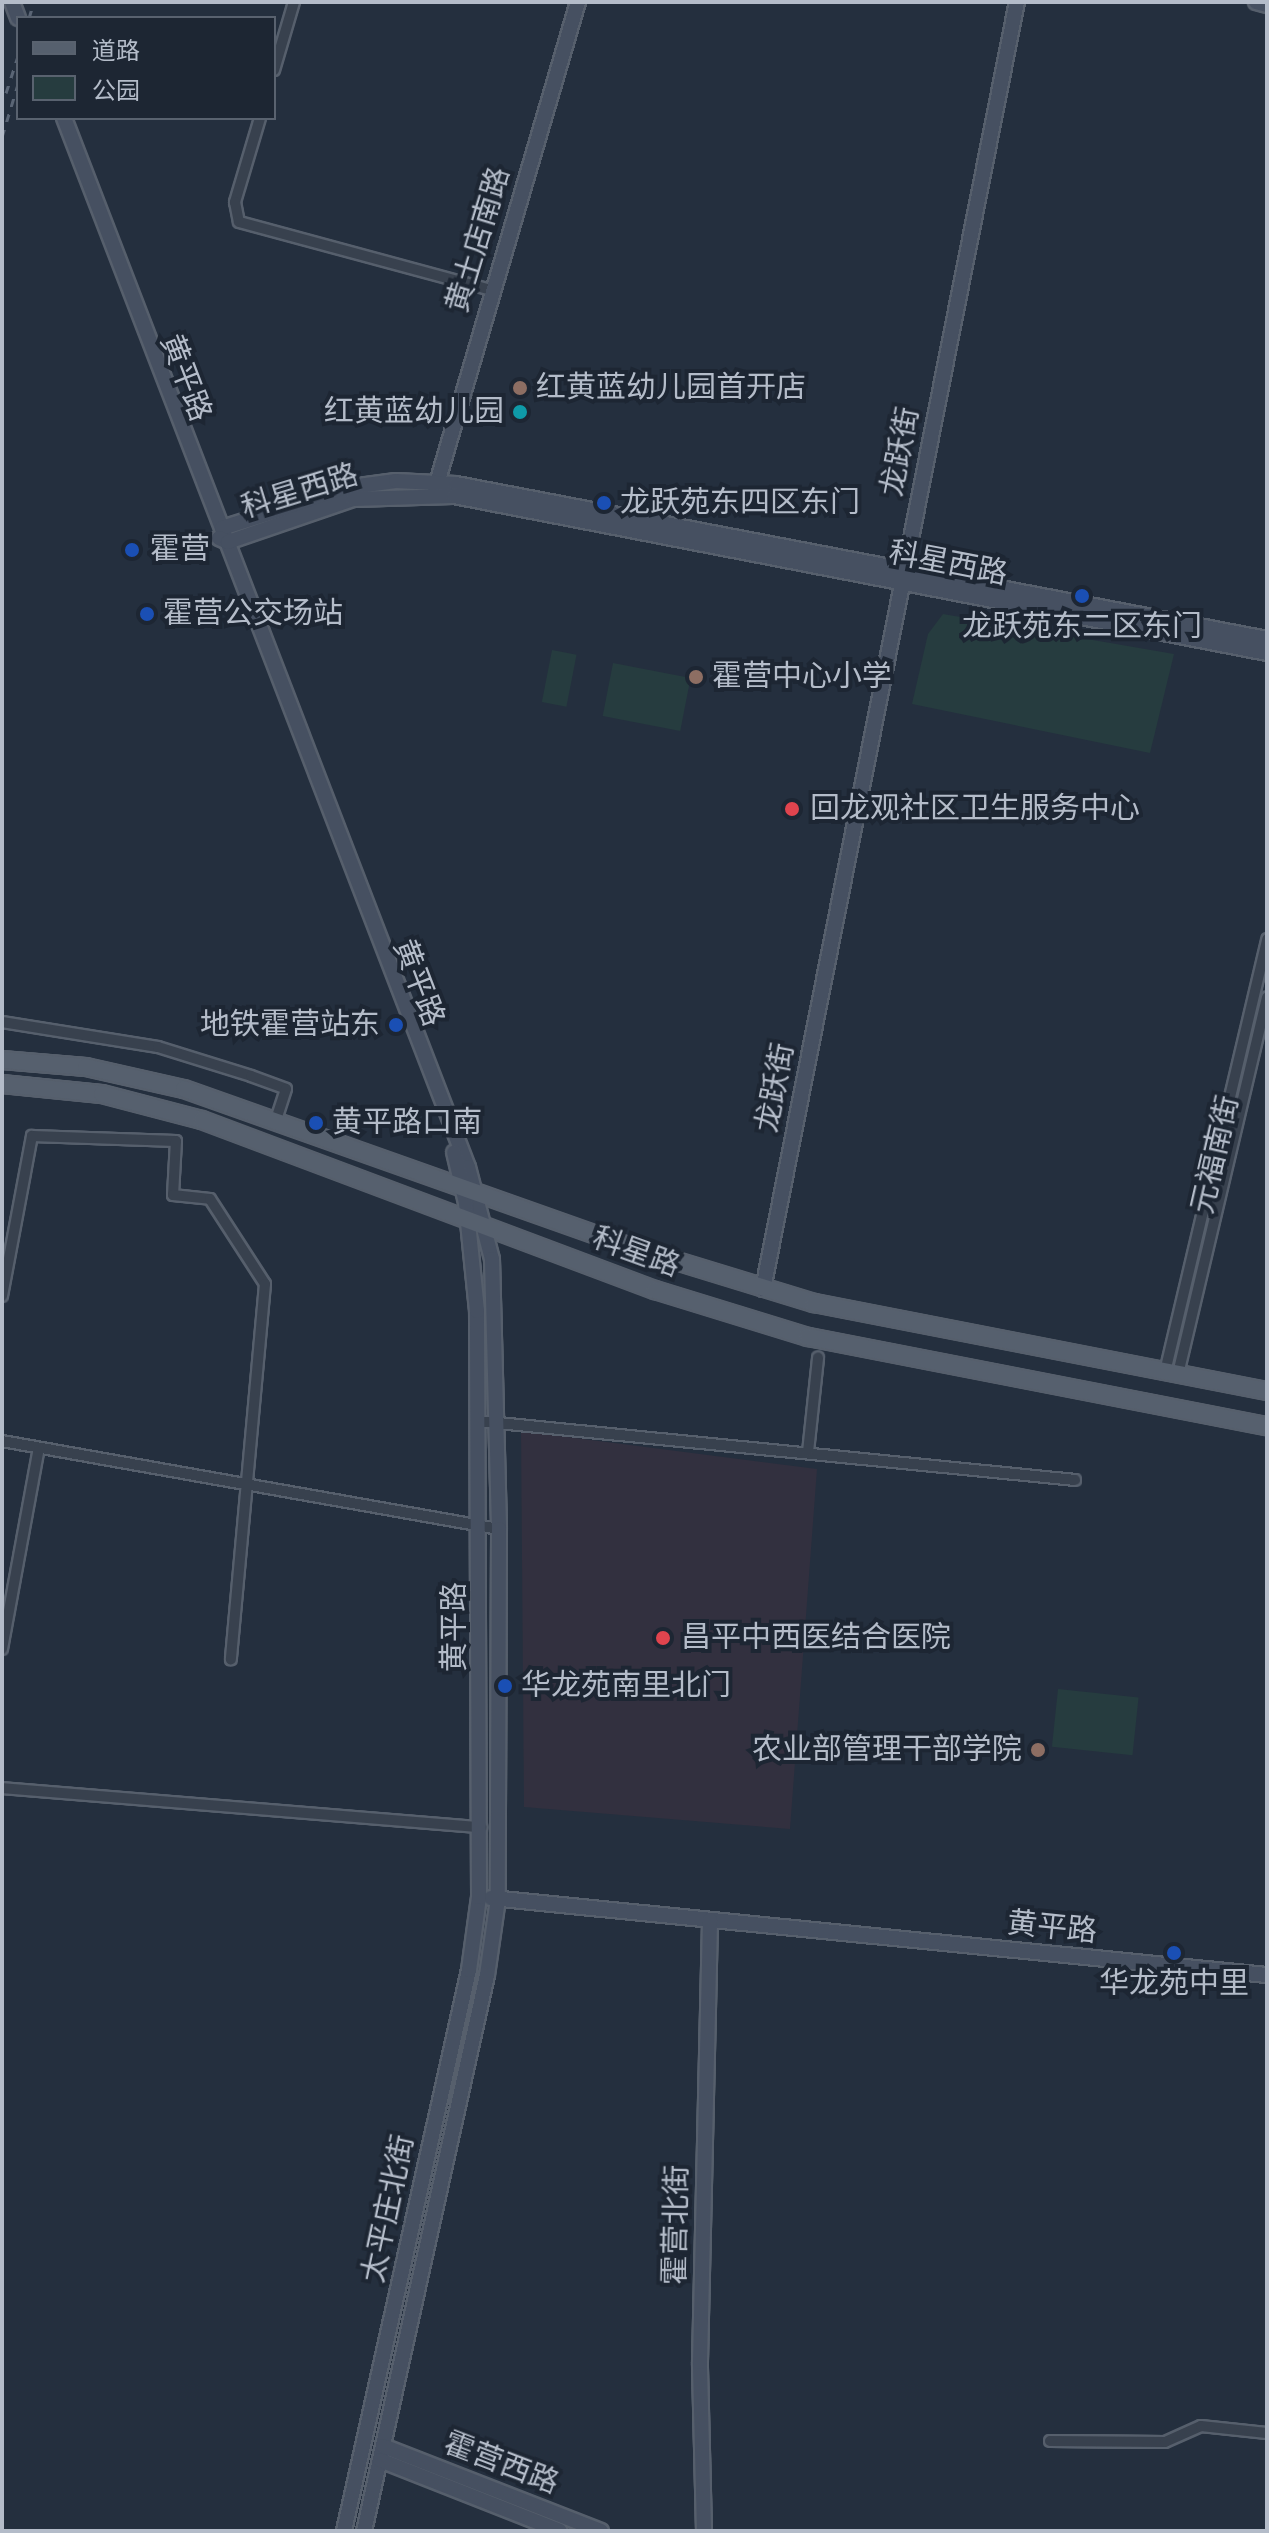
<!DOCTYPE html>
<html>
<head>
<meta charset="utf-8">
<style>
	body { margin:0 }
	#map { position:relative; width:1269px; height:2533px; overflow:hidden; background:#242f3e; font-family:"Sofia Sans Condensed","Noto Sans SC",sans-serif }
	div>[style] { position:absolute }
	[style*='--x'] { left:calc(var(--x)*1px); top:calc(var(--y)*1px); width:calc(var(--w)*1px); rotate:calc(var(--a)*1deg) }
	.medical>* { inset:0; background:#32303f }
	.green>* { inset:0; background:#263c3f; transform-origin:0 0 }
	.roads { filter:drop-shadow(2px 0 #565f6c) drop-shadow(-2px 0 #565f6c) drop-shadow(0 2px #565f6c) drop-shadow(0 -2px #565f6c) }
	.street>* { height:10px; margin:-5px; padding:0 5px; transform-origin:5px; border-radius:5px; background:#38414e }
	.secondary>* { height:14px; margin:-7px; padding:0 7px; transform-origin:7px; border-radius:7px; background:#465061 }
	.primary>* { height:16px; margin:-8px; padding:0 8px; transform-origin:8px; border-radius:8px; background:#56606e }
	.rail>* { height:3px; margin-top:-1.5px; transform-origin:0; background:repeating-linear-gradient(90deg,#5a6575 0 8px,transparent 0 16px) }
	.dots>* { width:22px; height:22px; translate:-50% -50%; box-sizing:border-box; border:4px solid #1d2633; border-radius:50% }
	span { translate:-50% -50%; white-space:nowrap; text-align:center; line-height:1.15; -webkit-text-stroke:8px #1d2633; paint-order:stroke }
	.street-label { font-size:30px; color:#b4bcc9 }
	.poi-label { font-size:30px; color:#b4bcc9 }
	.left { translate:0 -50%; text-align:left }
	.right { translate:-100% -50%; text-align:right }
	.frame { position:absolute; inset:0; border:4px solid #b4bcc9; pointer-events:none }
	.legend { position:absolute; left:16px; top:16px; width:260px; height:104px; box-sizing:border-box; background:#1d2633; border:2px solid #59626f; margin:0; padding:10px 14px; list-style:none; font-size:24px; color:#b4bcc9 }
	.legend li { display:flex; align-items:center; gap:16px; height:40px }
	.legend b { width:40px; border:2px solid #59626f }
</style>
</head>
<body>
<div id="map">
	<div class="medical">
		<i style="clip-path:polygon(521px 1431px,817px 1469px,790px 1829px,524px 1807px)"></i>
	</div>
	<div class="green">
		<i style="clip-path:polygon(943px 614px,1174px 654px,1150px 753px,912px 704px,928px 634px)"></i>
		<i style="left:552px;top:650px;width:25px;height:53px;rotate:11deg"></i>
		<i style="left:613px;top:663px;width:79px;height:54px;rotate:11deg"></i>
		<i style="left:1058px;top:1689px;width:81px;height:58px;rotate:6deg"></i>
	</div>
	<div class="roads">
		<div class="street">
			<i style="--x:274;--y:70;--w:71;--a:-73.6"></i>
			<i style="--x:260;--y:118;--w:88;--a:106.6"></i>
			<i style="--x:235;--y:202;--w:20;--a:79"></i>
			<i style="--x:239;--y:222;--w:261;--a:15.1"></i>
			<i style="--x:2;--y:1022;--w:158;--a:9.1"></i>
			<i style="--x:158;--y:1047;--w:97;--a:17.3"></i>
			<i style="--x:251;--y:1076;--w:37;--a:20"></i>
			<i style="--x:286;--y:1089;--w:33;--a:108"></i>
			<i style="--x:2;--y:1296;--w:163;--a:-79.4"></i>
			<i style="--x:32;--y:1136;--w:144;--a:2"></i>
			<i style="--x:176;--y:1141;--w:54;--a:93.2"></i>
			<i style="--x:173;--y:1195;--w:37;--a:6"></i>
			<i style="--x:210;--y:1199;--w:101;--a:57.1"></i>
			<i style="--x:265;--y:1284;--w:377;--a:95.2"></i>
			<i style="--x:1165;--y:1372;--w:445;--a:-76.7"></i>
			<i style="--x:1178;--y:1374;--w:387;--a:-76.7"></i>
			<i style="--x:478;--y:1421;--w:600;--a:5.64"></i>
			<i style="--x:2;--y:1441;--w:505;--a:10.04"></i>
			<i style="--x:808;--y:1452;--w:95;--a:-83.9"></i>
			<i style="--x:2;--y:1649;--w:204;--a:-79.6"></i>
			<i style="--x:2;--y:1788;--w:481;--a:4.7"></i>
			<i style="--x:1050;--y:2441;--w:115;--a:0.5"></i>
			<i style="--x:1165;--y:2442;--w:39;--a:-24"></i>
			<i style="--x:1201;--y:2426;--w:66;--a:6.1"></i>
		</div>
		<div class="secondary">
			<i style="--x:12;--y:2;--w:17;--a:69"></i>
			<i style="--x:1256;--y:2;--w:11;--a:15"></i>
			<i style="--x:64;--y:118;--w:1124;--a:68.94"></i>
			<i style="--x:468;--y:1167;--w:95;--a:75.4"></i>
			<i style="--x:492;--y:1259;--w:270;--a:88.5"></i>
			<i style="--x:499;--y:1529;--w:370;--a:90.2"></i>
			<i style="--x:498;--y:1899;--w:77;--a:98.2"></i>
			<i style="--x:487;--y:1975;--w:569;--a:102.47"></i>
			<i style="--x:435;--y:490;--w:509;--a:-73.67"></i>
			<i style="--x:222;--y:528;--w:135;--a:-17.6"></i>
			<i style="--x:351;--y:487;--w:45;--a:-7.6"></i>
			<i style="--x:396;--y:481;--w:60;--a:2.9"></i>
			<i style="--x:456;--y:484;--w:826;--a:10.82"></i>
			<i style="--x:219;--y:538;--w:10;--a:24"></i>
			<i style="--x:228;--y:542;--w:132;--a:-19"></i>
			<i style="--x:353;--y:499;--w:101;--a:-1.7"></i>
			<i style="--x:454;--y:496;--w:828;--a:10.93"></i>
			<i style="--x:763;--y:1289;--w:1312;--a:-78.84"></i>
			<i style="--x:491;--y:1898;--w:780;--a:5.67"></i>
			<i style="--x:383;--y:2446;--w:234;--a:21.3"></i>
			<i style="--x:380;--y:2460;--w:193;--a:21.5"></i>
			<i style="--x:344;--y:2531;--w:575;--a:-77.44"></i>
			<i style="--x:469;--y:1970;--w:74;--a:-82.2"></i>
			<i style="--x:479;--y:1897;--w:586;--a:-90.2"></i>
			<i style="--x:477;--y:1311;--w:109;--a:-95.8"></i>
			<i style="--x:466;--y:1203;--w:52;--a:-103.2"></i>
			<i style="--x:704;--y:2531;--w:169;--a:-91.4"></i>
			<i style="--x:700;--y:2362;--w:442;--a:-88.7"></i>
		</div>
		<div class="primary">
			<i style="--x:2;--y:1060;--w:84;--a:4.8"></i>
			<i style="--x:86;--y:1067;--w:100;--a:12.7"></i>
			<i style="--x:184;--y:1089;--w:467;--a:19.5"></i>
			<i style="--x:624;--y:1245;--w:199;--a:17"></i>
			<i style="--x:814;--y:1303;--w:461;--a:11"></i>
			<i style="--x:2;--y:1084;--w:100;--a:5.7"></i>
			<i style="--x:102;--y:1094;--w:103;--a:14.6"></i>
			<i style="--x:202;--y:1120;--w:484;--a:20.6"></i>
			<i style="--x:655;--y:1290;--w:160;--a:17.1"></i>
			<i style="--x:808;--y:1337;--w:468;--a:11"></i>
		</div>
	</div>
	<div class="rail">
		<i style="--x:29;--y:18;--w:17;--a:-73"></i>
		<i style="--x:6;--y:93;--w:40;--a:-72"></i>
		<i style="--x:2;--y:137;--w:55;--a:-73.2"></i>
	</div>
	<div class="dots">
		<i style="left:520px;top:388px;background:#8d6e63"></i>
		<i style="left:520px;top:412px;background:#0f9aa8"></i>
		<i style="left:604px;top:503px;background:#1a4fb4"></i>
		<i style="left:132px;top:550px;background:#1a4fb4"></i>
		<i style="left:1082px;top:596px;background:#1a4fb4"></i>
		<i style="left:147px;top:614px;background:#1a4fb4"></i>
		<i style="left:696px;top:677px;background:#8d6e63"></i>
		<i style="left:792px;top:809px;background:#e0444e"></i>
		<i style="left:396px;top:1025px;background:#1a4fb4"></i>
		<i style="left:316px;top:1123px;background:#1a4fb4"></i>
		<i style="left:663px;top:1638px;background:#e0444e"></i>
		<i style="left:505px;top:1686px;background:#1a4fb4"></i>
		<i style="left:1038px;top:1750px;background:#8d6e63"></i>
		<i style="left:1174px;top:1953px;background:#1a4fb4"></i>
	</div>
	<div class="street-label">
		<span style="left:479px;top:240px;rotate:-73deg">黄土店南路</span>
		<span style="left:185px;top:378px;rotate:69deg">黄平路</span>
		<span style="left:901px;top:452px;rotate:-79deg">龙跃街</span>
		<span style="left:300px;top:492px;rotate:-17deg">科星西路</span>
		<span style="left:948px;top:564px;rotate:11deg">科星西路</span>
		<span style="left:418px;top:983px;rotate:69deg">黄平路</span>
		<span style="left:776px;top:1088px;rotate:-79deg">龙跃街</span>
		<span style="left:1216px;top:1155px;rotate:-77deg">元福南街</span>
		<span style="left:636px;top:1253px;rotate:20deg">科星路</span>
		<span style="left:455px;top:1627px;rotate:-90deg">黄平路</span>
		<span style="left:1052px;top:1928px;rotate:6deg">黄平路</span>
		<span style="left:389px;top:2209px;rotate:-78deg">太平庄北街</span>
		<span style="left:677px;top:2225px;rotate:-89deg">霍营北街</span>
		<span style="left:501px;top:2464px;rotate:21deg">霍营西路</span>
	</div>
	<div class="poi-label">
		<span class="left" style="left:536px;top:388px">红黄蓝幼儿园首开店</span>
		<span class="right" style="left:504px;top:412px">红黄蓝幼儿园</span>
		<span class="left" style="left:620px;top:503px">龙跃苑东四区东门</span>
		<span class="left" style="left:150px;top:550px">霍营</span>
		<span class="left" style="left:163px;top:614px">霍营公交场站</span>
		<span style="left:1082px;top:627px">龙跃苑东二区东门</span>
		<span class="left" style="left:712px;top:677px">霍营中心小学</span>
		<span class="left" style="left:810px;top:809px">回龙观社区卫生服务中心</span>
		<span class="right" style="left:380px;top:1025px">地铁霍营站东</span>
		<span class="left" style="left:332px;top:1123px">黄平路口南</span>
		<span class="left" style="left:681px;top:1638px">昌平中西医结合医院</span>
		<span class="left" style="left:521px;top:1686px">华龙苑南里北门</span>
		<span class="right" style="left:1022px;top:1750px">农业部管理干部学院</span>
		<span style="left:1174px;top:1984px">华龙苑中里</span>
	</div>
	<div class="frame"></div>
	<ul class="legend">
	<li><b style="height:10px;background:#56606e"></b>道路</li>
	<li><b style="height:22px;background:#263c3f"></b>公园</li>
	</ul>
</div>
</body>
</html>
